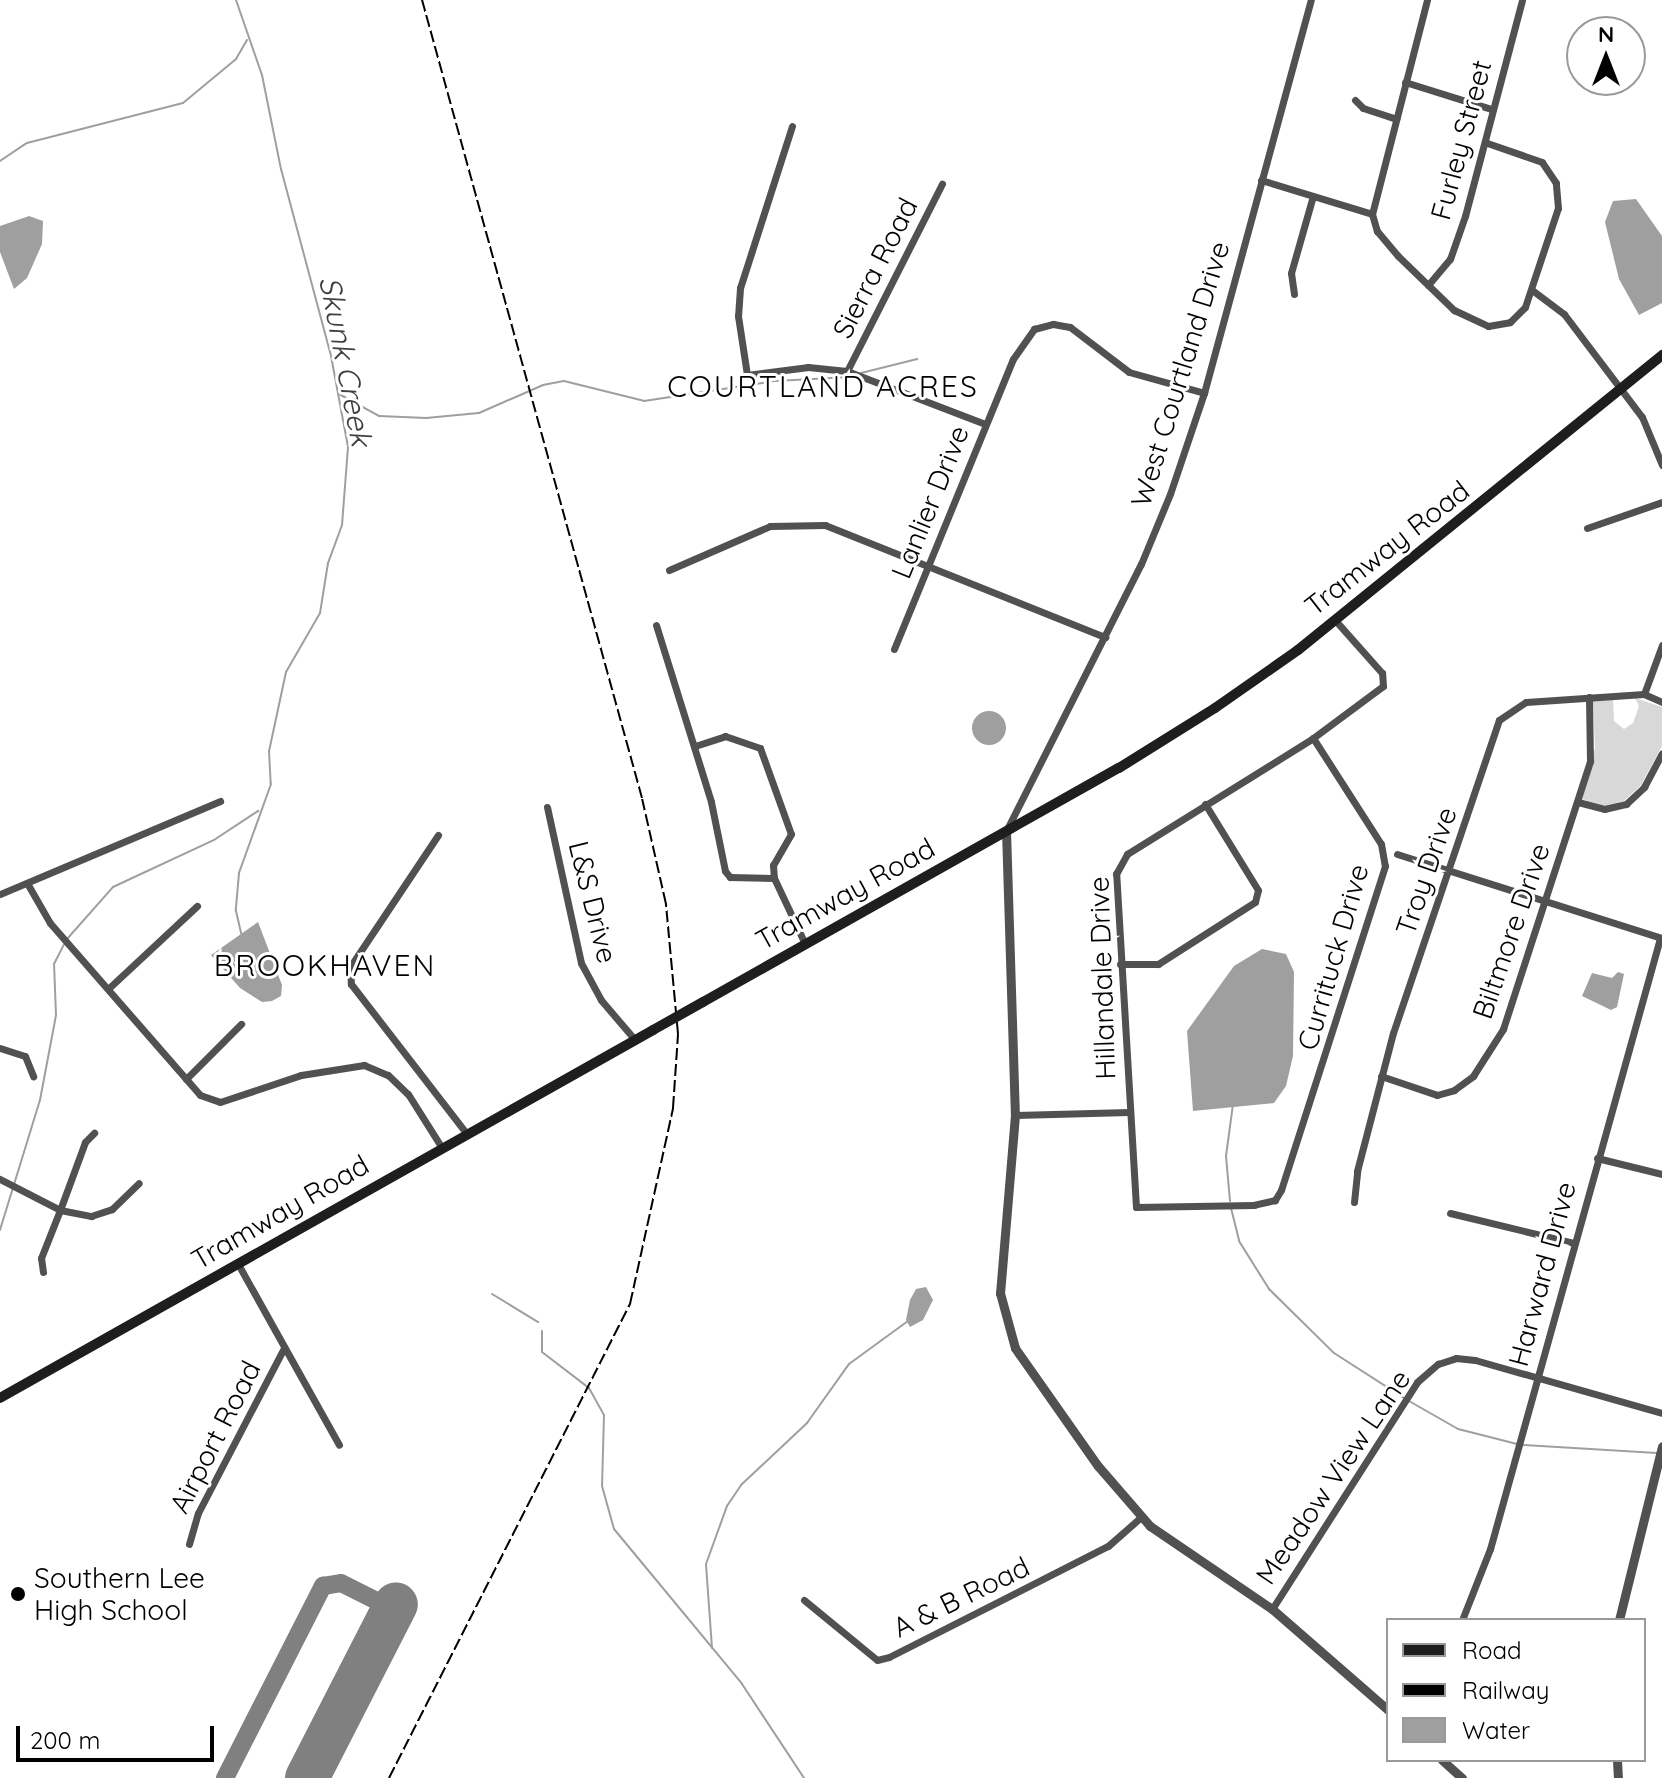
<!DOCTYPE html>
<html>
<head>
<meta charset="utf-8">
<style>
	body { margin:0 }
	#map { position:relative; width:1662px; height:1778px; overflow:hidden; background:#fff; font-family:Quicksand,sans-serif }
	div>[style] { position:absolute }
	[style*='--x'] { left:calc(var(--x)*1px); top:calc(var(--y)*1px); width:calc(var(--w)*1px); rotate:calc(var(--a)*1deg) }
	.green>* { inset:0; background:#d8d8d8 }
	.water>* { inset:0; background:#9f9f9f }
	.round { border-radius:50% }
	.stream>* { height:2px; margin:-1px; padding:0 1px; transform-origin:1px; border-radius:1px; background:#9f9f9f }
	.taxiway>* { height:18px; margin:-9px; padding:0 9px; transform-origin:9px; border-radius:9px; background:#808080 }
	.runway>* { height:44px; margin:-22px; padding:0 22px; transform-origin:22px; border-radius:22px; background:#808080 }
	.minor>* { height:7px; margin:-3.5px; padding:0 3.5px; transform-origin:3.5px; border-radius:3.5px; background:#515151 }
	.tertiary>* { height:9px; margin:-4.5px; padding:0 4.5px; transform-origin:4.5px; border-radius:4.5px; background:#515151 }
	.secondary>* { height:10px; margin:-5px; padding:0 5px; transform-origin:5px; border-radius:5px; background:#1e1e1e }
	.rail>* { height:2px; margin-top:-1px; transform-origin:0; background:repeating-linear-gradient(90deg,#000 0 12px,transparent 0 16px) }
	.secondary-bridge>* { height:10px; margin:-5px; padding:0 5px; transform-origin:5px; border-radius:5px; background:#1e1e1e }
	.dots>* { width:22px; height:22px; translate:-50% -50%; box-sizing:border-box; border:4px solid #fff; border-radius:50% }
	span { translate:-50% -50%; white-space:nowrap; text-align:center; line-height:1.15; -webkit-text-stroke:6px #fff; paint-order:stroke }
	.street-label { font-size:28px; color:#000 }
	.poi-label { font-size:28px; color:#000 }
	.left { translate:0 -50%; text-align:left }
	.water-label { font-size:30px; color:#404040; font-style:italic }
	.neighbourhood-label { font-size:30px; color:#000; letter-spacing:2px }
	.legend { position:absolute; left:1386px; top:1618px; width:260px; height:144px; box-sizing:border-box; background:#fff; border:2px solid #999; margin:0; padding:10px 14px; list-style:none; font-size:24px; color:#000 }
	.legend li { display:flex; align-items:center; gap:16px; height:40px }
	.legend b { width:40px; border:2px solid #999 }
	.north { position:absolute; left:1566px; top:16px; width:80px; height:80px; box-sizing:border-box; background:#fff; border:2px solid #999; border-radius:50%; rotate:0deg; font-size:22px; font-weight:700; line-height:32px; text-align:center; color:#000 }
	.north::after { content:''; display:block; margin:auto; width:28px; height:36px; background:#000; clip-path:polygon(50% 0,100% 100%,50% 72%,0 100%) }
	.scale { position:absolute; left:16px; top:1726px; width:198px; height:36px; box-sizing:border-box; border:4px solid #000; border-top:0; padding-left:10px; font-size:24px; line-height:28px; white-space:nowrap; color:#000; -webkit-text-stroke:6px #fff; paint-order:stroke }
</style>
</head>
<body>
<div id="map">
	<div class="green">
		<i style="clip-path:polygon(1635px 698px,1662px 707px,1662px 746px,1641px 785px,1624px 801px,1603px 806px,1582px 799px,1595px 748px,1593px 699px,1613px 699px,1614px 721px,1624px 729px,1633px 723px,1639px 706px)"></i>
	</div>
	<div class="water">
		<i style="clip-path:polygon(1636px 199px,1662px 236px,1662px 303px,1639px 315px,1619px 279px,1605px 222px,1613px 201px)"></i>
		<i style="clip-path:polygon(29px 216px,43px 221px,42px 244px,27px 278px,14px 289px,0 252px,0 226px)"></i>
		<i class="round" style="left:972px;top:711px;width:34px;height:34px"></i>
		<i style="clip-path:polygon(258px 922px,282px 985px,281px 996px,272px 1001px,262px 1002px,240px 988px,211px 955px)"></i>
		<i style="clip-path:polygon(1262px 949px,1286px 954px,1294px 972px,1293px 1056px,1286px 1086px,1274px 1103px,1193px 1111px,1187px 1031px,1234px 966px)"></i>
		<i style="clip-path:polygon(1618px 972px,1624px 974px,1617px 1007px,1611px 1010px,1582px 996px,1592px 973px,1612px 978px)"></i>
		<i style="clip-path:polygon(926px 1287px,933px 1300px,923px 1320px,910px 1327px,906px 1320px,910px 1300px,916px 1289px)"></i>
	</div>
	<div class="stream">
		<i style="--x:236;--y:0;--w:79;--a:70.9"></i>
		<i style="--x:262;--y:75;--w:96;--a:78.6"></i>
		<i style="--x:281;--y:169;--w:194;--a:75"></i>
		<i style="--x:331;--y:356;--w:93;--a:79.4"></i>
		<i style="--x:348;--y:447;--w:78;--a:94.4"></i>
		<i style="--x:342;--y:525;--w:40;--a:110.2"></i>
		<i style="--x:328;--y:563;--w:51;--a:99.1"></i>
		<i style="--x:320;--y:613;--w:68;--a:120"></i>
		<i style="--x:286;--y:672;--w:81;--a:102.1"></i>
		<i style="--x:269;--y:751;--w:33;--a:87"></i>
		<i style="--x:271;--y:784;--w:95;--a:109.8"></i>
		<i style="--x:239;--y:873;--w:38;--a:95"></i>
		<i style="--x:236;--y:911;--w:23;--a:77"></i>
		<i style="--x:0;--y:161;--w:32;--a:-34"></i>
		<i style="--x:27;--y:143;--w:161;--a:-14.4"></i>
		<i style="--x:183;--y:103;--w:69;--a:-39.7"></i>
		<i style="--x:236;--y:59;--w:22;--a:-60"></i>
		<i style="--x:861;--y:373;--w:58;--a:-14"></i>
		<i style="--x:339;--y:394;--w:46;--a:28.8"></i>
		<i style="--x:379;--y:416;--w:47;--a:2.4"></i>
		<i style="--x:426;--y:418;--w:53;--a:-5.4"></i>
		<i style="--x:479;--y:413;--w:70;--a:-23.6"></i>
		<i style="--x:543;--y:385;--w:21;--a:-11"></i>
		<i style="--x:564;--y:381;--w:82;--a:14"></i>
		<i style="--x:644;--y:401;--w:133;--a:-8.7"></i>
		<i style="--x:775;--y:381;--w:76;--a:-3"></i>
		<i style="--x:67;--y:939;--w:69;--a:-48.5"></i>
		<i style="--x:113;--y:887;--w:111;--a:-25"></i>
		<i style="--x:214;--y:840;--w:53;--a:-33.4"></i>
		<i style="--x:1230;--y:1201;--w:45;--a:-95.1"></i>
		<i style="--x:1226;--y:1156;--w:52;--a:-82.3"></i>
		<i style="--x:1231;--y:1208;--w:34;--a:76"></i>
		<i style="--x:1239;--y:1241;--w:57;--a:58"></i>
		<i style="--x:1269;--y:1289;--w:91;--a:44.6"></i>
		<i style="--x:1334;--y:1353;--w:83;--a:32.7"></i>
		<i style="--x:0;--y:1230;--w:136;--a:-72.9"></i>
		<i style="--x:40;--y:1100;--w:86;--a:-79.3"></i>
		<i style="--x:56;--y:1015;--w:51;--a:-92.2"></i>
		<i style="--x:54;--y:964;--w:22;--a:-63"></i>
		<i style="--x:492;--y:1294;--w:54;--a:31.3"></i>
		<i style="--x:542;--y:1331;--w:21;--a:90"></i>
		<i style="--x:542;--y:1352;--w:59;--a:37.5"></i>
		<i style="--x:589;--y:1388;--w:31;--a:61"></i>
		<i style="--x:604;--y:1415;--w:71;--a:91.6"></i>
		<i style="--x:602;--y:1486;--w:45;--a:74.4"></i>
		<i style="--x:614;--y:1529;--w:201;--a:50.4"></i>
		<i style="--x:742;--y:1684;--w:113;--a:56.6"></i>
		<i style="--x:1409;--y:1401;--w:56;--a:29.7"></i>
		<i style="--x:1458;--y:1429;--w:61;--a:14.3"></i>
		<i style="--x:1523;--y:1445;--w:134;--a:3.4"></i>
		<i style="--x:712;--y:1648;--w:84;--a:-94.1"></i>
		<i style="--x:706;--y:1564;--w:62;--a:-70.1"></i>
		<i style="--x:727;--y:1506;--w:25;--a:-56"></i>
		<i style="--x:741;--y:1485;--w:91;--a:-43.2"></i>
		<i style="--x:807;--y:1423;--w:72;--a:-54.6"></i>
		<i style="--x:849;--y:1364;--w:73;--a:-36.1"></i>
	</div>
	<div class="taxiway">
		<i style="--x:225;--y:1778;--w:216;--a:-63"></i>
		<i style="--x:323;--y:1586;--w:18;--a:-9"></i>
		<i style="--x:341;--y:1583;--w:58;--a:26.6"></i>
	</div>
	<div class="runway">
		<i style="--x:307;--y:1778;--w:195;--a:-62.9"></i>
	</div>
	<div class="minor">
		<i style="--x:1427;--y:0;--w:221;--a:104.4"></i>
		<i style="--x:1372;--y:214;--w:18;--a:74"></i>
		<i style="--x:1377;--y:231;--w:33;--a:50"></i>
		<i style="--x:1398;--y:256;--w:78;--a:44"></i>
		<i style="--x:1454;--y:310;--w:38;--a:25"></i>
		<i style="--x:1488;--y:326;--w:22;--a:-10"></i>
		<i style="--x:1510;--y:322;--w:21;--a:-45"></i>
		<i style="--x:1525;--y:307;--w:104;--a:-71.6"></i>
		<i style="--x:1558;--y:208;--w:25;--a:-95"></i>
		<i style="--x:1556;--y:183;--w:25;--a:-124"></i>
		<i style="--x:1542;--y:162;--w:58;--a:-160.9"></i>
		<i style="--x:1405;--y:82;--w:90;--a:17.4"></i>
		<i style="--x:1355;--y:100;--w:11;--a:45"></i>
		<i style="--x:1363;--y:108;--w:35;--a:18"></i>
		<i style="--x:792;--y:126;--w:170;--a:107.8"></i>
		<i style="--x:740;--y:288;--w:28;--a:94"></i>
		<i style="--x:738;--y:316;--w:60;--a:81.3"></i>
		<i style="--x:747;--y:375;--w:62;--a:-7.5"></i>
		<i style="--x:808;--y:367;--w:39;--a:6"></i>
		<i style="--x:847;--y:371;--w:148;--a:21"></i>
		<i style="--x:1261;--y:180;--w:116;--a:17"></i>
		<i style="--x:1428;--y:285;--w:34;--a:-50"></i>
		<i style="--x:1450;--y:259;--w:46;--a:-70.8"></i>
		<i style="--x:1465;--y:216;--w:223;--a:-75.2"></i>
		<i style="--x:1532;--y:290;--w:40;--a:37"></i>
		<i style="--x:1564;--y:314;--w:129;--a:52.9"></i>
		<i style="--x:1642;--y:417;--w:52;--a:67.4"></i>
		<i style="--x:1294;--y:294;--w:21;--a:-98"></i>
		<i style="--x:1291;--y:273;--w:80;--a:-74.1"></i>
		<i style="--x:847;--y:371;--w:210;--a:-63.1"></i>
		<i style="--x:1587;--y:528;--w:79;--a:-19.1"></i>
		<i style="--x:669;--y:570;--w:110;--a:-23.5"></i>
		<i style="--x:770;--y:526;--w:55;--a:-1"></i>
		<i style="--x:825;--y:525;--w:302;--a:21.8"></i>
		<i style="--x:656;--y:625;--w:185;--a:72.7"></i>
		<i style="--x:711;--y:802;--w:70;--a:78.5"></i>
		<i style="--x:725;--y:871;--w:8;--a:50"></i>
		<i style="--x:730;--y:877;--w:44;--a:1.3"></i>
		<i style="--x:894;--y:649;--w:313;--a:-67.7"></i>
		<i style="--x:1013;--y:359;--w:37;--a:-55"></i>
		<i style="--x:1034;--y:329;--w:20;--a:-15"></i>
		<i style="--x:1053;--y:324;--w:17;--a:10"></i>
		<i style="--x:1070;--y:327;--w:74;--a:37.3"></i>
		<i style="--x:1129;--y:372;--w:78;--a:15.6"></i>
		<i style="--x:1644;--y:694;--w:52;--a:-69.8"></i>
		<i style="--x:1313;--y:738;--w:126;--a:57.3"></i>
		<i style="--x:1381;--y:844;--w:22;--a:80"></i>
		<i style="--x:1385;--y:866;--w:340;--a:107.8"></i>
		<i style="--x:1281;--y:1190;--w:12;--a:121"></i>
		<i style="--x:1275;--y:1200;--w:22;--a:167"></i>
		<i style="--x:1254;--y:1205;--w:118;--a:179"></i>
		<i style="--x:1136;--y:1207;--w:334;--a:-93.4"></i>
		<i style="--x:1116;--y:874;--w:23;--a:-61"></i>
		<i style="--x:1127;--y:854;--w:219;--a:-31.9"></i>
		<i style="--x:1313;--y:738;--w:87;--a:-36.6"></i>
		<i style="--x:1383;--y:686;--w:13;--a:-94"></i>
		<i style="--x:1382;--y:673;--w:71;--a:-131.6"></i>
		<i style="--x:695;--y:746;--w:32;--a:-18"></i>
		<i style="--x:725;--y:736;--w:37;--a:19"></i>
		<i style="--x:760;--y:748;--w:91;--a:70.2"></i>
		<i style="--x:791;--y:834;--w:36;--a:120"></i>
		<i style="--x:773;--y:865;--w:13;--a:86"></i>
		<i style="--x:774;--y:878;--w:73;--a:64.8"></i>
		<i style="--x:1578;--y:802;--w:27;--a:15"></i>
		<i style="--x:1604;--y:809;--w:23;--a:-13"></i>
		<i style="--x:1626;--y:804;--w:25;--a:-43"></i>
		<i style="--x:1644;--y:787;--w:38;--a:-62"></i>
		<i style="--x:547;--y:807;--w:160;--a:77.7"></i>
		<i style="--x:581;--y:963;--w:42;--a:61.6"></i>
		<i style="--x:601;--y:1000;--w:52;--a:49.6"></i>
		<i style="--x:1006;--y:831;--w:299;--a:-63.2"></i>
		<i style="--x:1141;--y:564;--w:76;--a:-67.5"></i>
		<i style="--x:1170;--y:494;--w:107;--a:-71.4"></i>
		<i style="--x:1204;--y:393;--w:407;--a:-74.8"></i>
		<i style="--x:438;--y:835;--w:159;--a:123.7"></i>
		<i style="--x:350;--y:967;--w:17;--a:87"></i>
		<i style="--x:351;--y:984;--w:190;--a:52.3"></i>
		<i style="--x:1397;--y:854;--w:278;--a:17.6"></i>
		<i style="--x:27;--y:883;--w:46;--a:60.1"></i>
		<i style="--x:50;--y:923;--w:228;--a:48.9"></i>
		<i style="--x:200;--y:1095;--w:21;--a:19"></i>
		<i style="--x:220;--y:1102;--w:85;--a:-18.4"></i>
		<i style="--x:301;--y:1075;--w:64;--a:-9"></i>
		<i style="--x:364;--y:1065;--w:26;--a:23"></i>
		<i style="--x:388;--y:1075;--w:28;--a:44"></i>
		<i style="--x:408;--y:1094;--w:64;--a:57.8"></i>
		<i style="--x:0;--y:894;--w:239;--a:-22.9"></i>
		<i style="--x:1120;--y:964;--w:38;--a:0"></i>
		<i style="--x:1158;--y:964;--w:115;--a:-32.6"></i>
		<i style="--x:1255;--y:902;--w:12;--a:-76"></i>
		<i style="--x:1258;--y:890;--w:101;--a:-121.6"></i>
		<i style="--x:110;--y:987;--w:119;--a:-43"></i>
		<i style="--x:0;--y:1048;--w:26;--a:18"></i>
		<i style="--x:25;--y:1056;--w:22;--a:68"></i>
		<i style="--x:1381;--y:1076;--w:59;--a:18.7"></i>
		<i style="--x:1437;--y:1095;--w:18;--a:-16"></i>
		<i style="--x:1454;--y:1090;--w:24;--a:-36"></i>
		<i style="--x:1473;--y:1076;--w:56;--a:-57.4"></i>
		<i style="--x:1503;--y:1029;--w:282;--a:-72"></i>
		<i style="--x:1590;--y:761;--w:64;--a:-90.9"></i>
		<i style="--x:186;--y:1079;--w:78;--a:-45"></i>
		<i style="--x:1015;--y:1115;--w:114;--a:-1.5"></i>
		<i style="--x:1597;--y:1158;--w:67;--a:13.8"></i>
		<i style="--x:0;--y:1179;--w:68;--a:27.3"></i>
		<i style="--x:60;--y:1210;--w:72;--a:-69.8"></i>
		<i style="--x:85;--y:1142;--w:13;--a:-45"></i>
		<i style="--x:1354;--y:1202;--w:31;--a:-84"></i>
		<i style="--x:1357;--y:1171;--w:143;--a:-75.4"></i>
		<i style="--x:1393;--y:1033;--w:330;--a:-71.3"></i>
		<i style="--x:1499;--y:720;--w:32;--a:-34"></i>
		<i style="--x:1526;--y:702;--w:118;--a:-3.9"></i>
		<i style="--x:1644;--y:694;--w:20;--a:24"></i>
		<i style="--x:1450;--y:1213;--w:128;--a:13.6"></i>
		<i style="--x:238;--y:1264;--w:207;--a:60.8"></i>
		<i style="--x:43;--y:1272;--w:14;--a:-98"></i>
		<i style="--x:41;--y:1258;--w:52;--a:-68.4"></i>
		<i style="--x:60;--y:1210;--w:32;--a:11"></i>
		<i style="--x:91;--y:1216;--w:22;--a:-18"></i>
		<i style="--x:112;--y:1209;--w:37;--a:-44"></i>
		<i style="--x:189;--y:1544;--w:32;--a:-74"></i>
		<i style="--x:198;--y:1513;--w:184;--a:-62.5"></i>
		<i style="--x:804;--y:1600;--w:94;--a:39.4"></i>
		<i style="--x:877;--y:1660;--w:12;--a:-14"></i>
		<i style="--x:889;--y:1657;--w:246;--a:-26.9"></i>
		<i style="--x:1108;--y:1546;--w:44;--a:-41.3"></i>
		<i style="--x:1272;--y:1609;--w:269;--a:-57.4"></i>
		<i style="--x:1417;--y:1382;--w:28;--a:-41"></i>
		<i style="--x:1438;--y:1364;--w:19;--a:-18"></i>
		<i style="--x:1456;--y:1358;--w:19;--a:6"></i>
		<i style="--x:1475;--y:1360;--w:194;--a:15.8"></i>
		<i style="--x:1462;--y:1620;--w:76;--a:-68.5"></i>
		<i style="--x:1490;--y:1549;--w:634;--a:-74.45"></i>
	</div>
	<div class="tertiary">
		<i style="--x:1006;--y:831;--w:284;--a:88.2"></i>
		<i style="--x:1015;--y:1115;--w:179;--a:94.8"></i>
		<i style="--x:1000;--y:1293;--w:57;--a:74.7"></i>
		<i style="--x:1015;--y:1348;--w:144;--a:54.9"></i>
		<i style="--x:1098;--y:1466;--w:79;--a:49.1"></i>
		<i style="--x:1150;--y:1526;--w:148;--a:34.2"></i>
		<i style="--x:1272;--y:1609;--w:154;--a:41"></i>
		<i style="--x:1619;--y:1620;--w:179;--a:-76.1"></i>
		<i style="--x:1442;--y:1760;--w:27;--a:42"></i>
		<i style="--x:1617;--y:1760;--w:18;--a:87"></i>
	</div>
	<div class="secondary">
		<i style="--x:703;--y:1002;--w:477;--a:-29.4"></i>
		<i style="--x:1119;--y:768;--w:113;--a:-32"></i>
		<i style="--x:1215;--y:708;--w:101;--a:-34.9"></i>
		<i style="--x:1298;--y:650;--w:469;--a:-39"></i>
		<i style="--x:0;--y:1398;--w:750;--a:-29.4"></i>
	</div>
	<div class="rail">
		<i style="--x:389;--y:1778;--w:532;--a:-63.05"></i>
		<i style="--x:630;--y:1304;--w:201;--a:-77.6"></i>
		<i style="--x:673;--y:1108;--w:74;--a:-86.1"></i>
		<i style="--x:678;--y:1034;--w:131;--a:-95.3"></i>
		<i style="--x:666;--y:904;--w:109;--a:-102.8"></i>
		<i style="--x:642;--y:798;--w:828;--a:-105.41"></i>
	</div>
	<div class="secondary-bridge">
		<i style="--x:653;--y:1030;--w:57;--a:-29.2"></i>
	</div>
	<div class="dots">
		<i style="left:18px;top:1594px;background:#000"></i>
	</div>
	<div class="street-label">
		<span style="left:1461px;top:140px;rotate:-75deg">Furley Street</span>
		<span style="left:875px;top:268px;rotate:-63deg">Sierra Road</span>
		<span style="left:1180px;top:374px;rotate:-73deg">West Courtland Drive</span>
		<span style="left:930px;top:502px;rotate:-68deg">Lanlier Drive</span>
		<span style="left:1387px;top:548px;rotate:-38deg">Tramway Road</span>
		<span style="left:1426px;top:871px;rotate:-71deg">Troy Drive</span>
		<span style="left:845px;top:894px;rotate:-29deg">Tramway Road</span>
		<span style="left:593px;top:902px;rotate:76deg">L&amp;S Drive</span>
		<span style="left:1511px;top:931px;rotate:-71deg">Biltmore Drive</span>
		<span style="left:1333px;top:957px;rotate:-74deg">Currituck Drive</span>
		<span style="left:1102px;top:978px;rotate:-92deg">Hillandale Drive</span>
		<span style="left:280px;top:1212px;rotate:-30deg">Tramway Road</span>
		<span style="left:1542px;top:1274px;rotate:-75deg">Harward Drive</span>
		<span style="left:215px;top:1437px;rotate:-63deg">Airport Road</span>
		<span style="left:1333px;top:1477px;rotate:-56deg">Meadow View Lane</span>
		<span style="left:961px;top:1597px;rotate:-26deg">A &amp; B Road</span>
	</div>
	<div class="poi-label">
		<span class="left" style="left:34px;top:1594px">Southern Lee<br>High School</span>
	</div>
	<div class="water-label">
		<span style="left:346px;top:361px;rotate:79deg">Skunk Creek</span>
	</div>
	<div class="neighbourhood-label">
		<span style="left:823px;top:386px">COURTLAND ACRES</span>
		<span style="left:325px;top:965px">BROOKHAVEN</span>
	</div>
	<ul class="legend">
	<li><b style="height:10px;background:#1e1e1e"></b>Road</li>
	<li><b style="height:10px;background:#000"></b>Railway</li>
	<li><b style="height:22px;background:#9f9f9f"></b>Water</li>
	</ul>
	<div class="north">N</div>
	<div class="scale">200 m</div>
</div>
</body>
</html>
